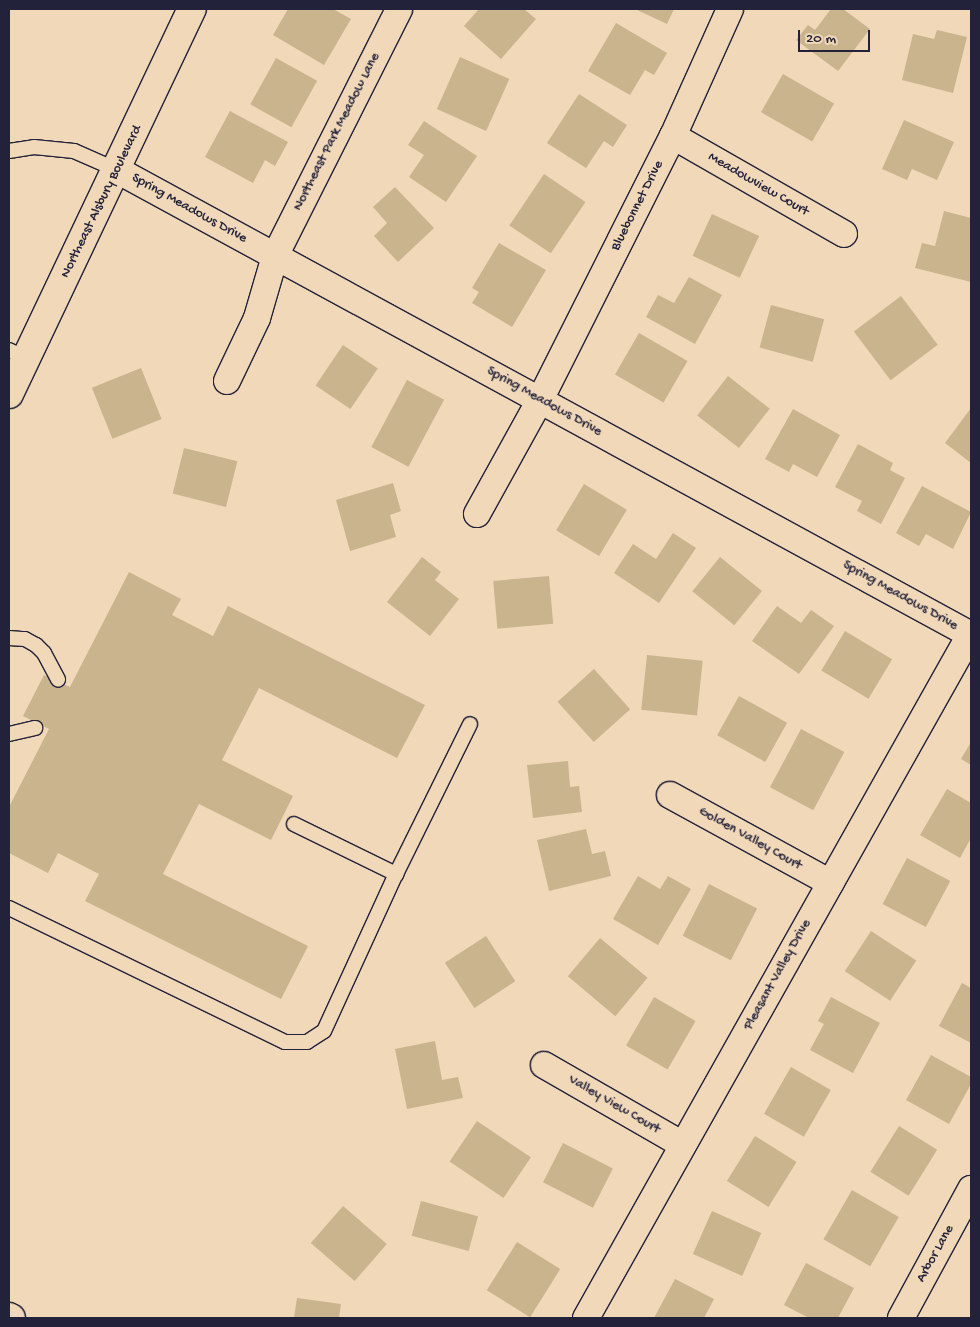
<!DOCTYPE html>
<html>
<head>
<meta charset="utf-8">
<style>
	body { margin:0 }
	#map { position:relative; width:980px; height:1327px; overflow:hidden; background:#f1d8b8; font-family:"Gochi Hand",sans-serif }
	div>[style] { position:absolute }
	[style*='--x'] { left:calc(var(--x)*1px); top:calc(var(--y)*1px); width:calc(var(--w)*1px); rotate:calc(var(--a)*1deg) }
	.building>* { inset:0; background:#c9b48d; transform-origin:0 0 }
	.roads { filter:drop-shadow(1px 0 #22223b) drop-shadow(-1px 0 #22223b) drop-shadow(0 1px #22223b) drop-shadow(0 -1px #22223b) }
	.lane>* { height:14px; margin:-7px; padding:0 7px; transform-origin:7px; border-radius:7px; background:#f1d8b8 }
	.street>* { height:26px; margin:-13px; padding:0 13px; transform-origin:13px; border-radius:13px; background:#f1d8b8 }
	.secondary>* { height:28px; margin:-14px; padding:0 14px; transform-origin:14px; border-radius:14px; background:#f1d8b8 }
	span { translate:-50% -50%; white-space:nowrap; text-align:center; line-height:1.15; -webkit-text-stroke:4.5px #f1d8b8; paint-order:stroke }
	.street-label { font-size:14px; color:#22223b }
	.frame { position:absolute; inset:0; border:10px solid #22223b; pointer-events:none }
	.scale { position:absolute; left:798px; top:30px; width:72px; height:22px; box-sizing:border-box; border:2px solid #22223b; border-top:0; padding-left:6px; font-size:15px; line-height:18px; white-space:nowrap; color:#22223b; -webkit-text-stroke:4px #f1d8b8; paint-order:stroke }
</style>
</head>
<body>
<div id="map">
	<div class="building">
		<i style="clip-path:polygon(288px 9px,333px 9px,351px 19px,324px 65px,273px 35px)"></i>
		<i style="clip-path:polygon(479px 9px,524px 9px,536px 19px,501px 59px,464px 26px)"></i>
		<i style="clip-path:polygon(635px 9px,674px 9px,667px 24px)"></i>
		<i style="clip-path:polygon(831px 9px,843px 9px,870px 29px,838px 71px,796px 40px,808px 25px,815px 30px)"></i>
		<i style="clip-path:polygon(616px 23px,667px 53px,654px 75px,645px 70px,630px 95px,588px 71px)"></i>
		<i style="clip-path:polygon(937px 30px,967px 37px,953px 93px,902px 80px,913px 34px,934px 39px)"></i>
		<i style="left:460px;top:57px;width:54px;height:57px;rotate:24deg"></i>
		<i style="left:276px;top:58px;width:47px;height:53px;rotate:29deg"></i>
		<i style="left:783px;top:74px;width:59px;height:44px;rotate:30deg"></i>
		<i style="clip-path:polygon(579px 94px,627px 125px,613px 147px,604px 141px,586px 168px,547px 143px)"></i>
		<i style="clip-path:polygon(230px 111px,288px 142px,275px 166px,265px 160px,253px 183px,205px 157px)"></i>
		<i style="clip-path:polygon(904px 120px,954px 142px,937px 180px,912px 169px,907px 180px,882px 169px)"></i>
		<i style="clip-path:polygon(424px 121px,477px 156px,446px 202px,409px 177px,424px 155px,408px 145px)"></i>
		<i style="left:544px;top:174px;width:50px;height:62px;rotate:34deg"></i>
		<i style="clip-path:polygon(395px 187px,434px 228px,398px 262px,374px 236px,387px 223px,373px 207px)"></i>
		<i style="clip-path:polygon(944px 211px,971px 218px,971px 282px,915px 268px,922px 243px,935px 246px)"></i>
		<i style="left:712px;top:214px;width:52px;height:46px;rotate:25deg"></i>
		<i style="clip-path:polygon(499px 243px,546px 270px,512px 327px,472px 303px,479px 292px,472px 288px)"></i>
		<i style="clip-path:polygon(689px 277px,722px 295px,695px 344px,646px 317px,658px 295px,674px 303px)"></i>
		<i style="left:901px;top:296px;width:61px;height:59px;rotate:53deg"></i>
		<i style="left:771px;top:305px;width:55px;height:44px;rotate:15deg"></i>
		<i style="left:639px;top:333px;width:56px;height:48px;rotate:30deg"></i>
		<i style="left:343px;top:345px;width:42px;height:49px;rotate:34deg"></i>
		<i style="left:141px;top:368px;width:55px;height:53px;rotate:68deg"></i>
		<i style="left:728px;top:376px;width:53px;height:50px;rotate:38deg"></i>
		<i style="left:407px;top:380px;width:42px;height:76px;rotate:28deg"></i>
		<i style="clip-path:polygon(971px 408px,971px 463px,945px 443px)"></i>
		<i style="clip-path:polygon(793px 409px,840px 435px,817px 477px,793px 464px,789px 472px,765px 459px)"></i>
		<i style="clip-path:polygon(858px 444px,893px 463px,890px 470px,905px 478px,881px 524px,857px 511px,862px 501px,835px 487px)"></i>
		<i style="left:184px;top:448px;width:55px;height:47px;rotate:14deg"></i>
		<i style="clip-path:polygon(393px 483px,401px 511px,390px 515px,396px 537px,350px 551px,336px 500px)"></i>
		<i style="left:584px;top:484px;width:50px;height:54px;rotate:31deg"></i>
		<i style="clip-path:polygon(922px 486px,971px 512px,953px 549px,926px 534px,919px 546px,896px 533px)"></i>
		<i style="clip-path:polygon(673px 533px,696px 548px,659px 603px,614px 573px,633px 544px,656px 559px)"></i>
		<i style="clip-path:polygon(422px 557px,441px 572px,435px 580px,459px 599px,430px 636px,387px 602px)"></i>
		<i style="left:720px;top:557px;width:54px;height:44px;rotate:39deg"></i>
		<i style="clip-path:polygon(129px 572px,181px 599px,172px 615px,213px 636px,228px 606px,425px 705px,397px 758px,259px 688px,222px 760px,293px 796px,271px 840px,199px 804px,163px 874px,308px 946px,281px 999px,85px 901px,99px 874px,58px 853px,48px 873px,9px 853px,9px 807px,49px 729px,23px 716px,44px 675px,70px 687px)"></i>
		<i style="left:549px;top:576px;width:48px;height:56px;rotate:85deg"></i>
		<i style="clip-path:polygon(777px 606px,801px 623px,811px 610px,834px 626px,799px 674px,752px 641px)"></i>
		<i style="left:845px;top:631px;width:55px;height:46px;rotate:31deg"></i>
		<i style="left:647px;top:655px;width:56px;height:55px;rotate:6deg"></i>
		<i style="left:594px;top:669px;width:54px;height:49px;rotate:48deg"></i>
		<i style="left:739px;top:696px;width:55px;height:45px;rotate:29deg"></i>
		<i style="left:801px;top:729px;width:49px;height:66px;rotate:28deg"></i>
		<i style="clip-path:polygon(971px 742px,971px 765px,961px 759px)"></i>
		<i style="clip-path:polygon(568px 761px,570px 787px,579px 786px,582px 812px,533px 818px,527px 765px)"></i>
		<i style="clip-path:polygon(947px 789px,971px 803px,971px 838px,960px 858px,920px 835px)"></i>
		<i style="clip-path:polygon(586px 829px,592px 854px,605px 851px,611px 876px,549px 891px,537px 840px)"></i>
		<i style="left:907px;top:858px;width:49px;height:52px;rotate:28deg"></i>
		<i style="clip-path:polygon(638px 876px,660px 889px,668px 876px,691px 889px,658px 945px,613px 919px)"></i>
		<i style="left:709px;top:884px;width:54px;height:58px;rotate:27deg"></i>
		<i style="left:871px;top:931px;width:54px;height:48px;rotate:33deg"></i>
		<i style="left:486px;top:936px;width:54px;height:49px;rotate:57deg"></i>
		<i style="left:600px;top:938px;width:62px;height:50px;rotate:40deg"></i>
		<i style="clip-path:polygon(962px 983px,971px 988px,971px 1043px,939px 1026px)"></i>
		<i style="left:654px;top:997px;width:48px;height:56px;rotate:30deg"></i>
		<i style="clip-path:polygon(831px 997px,880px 1023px,853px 1073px,810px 1050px,824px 1024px,818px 1021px)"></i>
		<i style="clip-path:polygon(435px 1041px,442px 1080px,458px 1077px,463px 1098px,407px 1109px,395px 1049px)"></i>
		<i style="clip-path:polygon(931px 1055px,971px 1077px,971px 1084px,949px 1124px,906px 1100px)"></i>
		<i style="left:791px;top:1067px;width:46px;height:54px;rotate:30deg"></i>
		<i style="left:477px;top:1121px;width:65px;height:49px;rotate:34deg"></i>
		<i style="left:899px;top:1126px;width:45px;height:54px;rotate:32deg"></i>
		<i style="left:755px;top:1136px;width:49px;height:53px;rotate:32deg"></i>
		<i style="left:563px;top:1143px;width:56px;height:44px;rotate:27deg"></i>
		<i style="left:852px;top:1190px;width:54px;height:57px;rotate:30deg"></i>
		<i style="left:421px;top:1201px;width:59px;height:36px;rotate:15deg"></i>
		<i style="left:343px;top:1206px;width:58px;height:49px;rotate:41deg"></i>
		<i style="left:712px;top:1211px;width:54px;height:47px;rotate:24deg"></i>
		<i style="left:517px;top:1242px;width:51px;height:57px;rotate:32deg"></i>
		<i style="clip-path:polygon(806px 1263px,854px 1288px,838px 1318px,809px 1318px,784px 1305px)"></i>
		<i style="clip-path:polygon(675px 1279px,714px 1299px,704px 1318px,654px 1318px)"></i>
		<i style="clip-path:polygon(297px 1298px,341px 1304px,339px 1318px,294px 1318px)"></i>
	</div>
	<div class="roads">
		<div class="lane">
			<i style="--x:9;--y:151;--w:25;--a:-9"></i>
			<i style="--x:34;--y:147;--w:40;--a:5.7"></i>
			<i style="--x:74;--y:151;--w:47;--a:23.8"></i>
			<i style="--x:9;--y:350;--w:19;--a:25"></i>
			<i style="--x:9;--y:638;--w:16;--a:4"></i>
			<i style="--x:25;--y:639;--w:13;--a:29"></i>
			<i style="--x:36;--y:645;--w:11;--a:45"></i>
			<i style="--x:44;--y:653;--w:30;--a:62"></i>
			<i style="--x:9;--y:734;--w:27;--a:-13"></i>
			<i style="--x:294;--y:824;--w:114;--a:26.1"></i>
			<i style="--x:9;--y:908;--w:307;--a:25.9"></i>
			<i style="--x:285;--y:1042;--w:22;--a:0"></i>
			<i style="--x:307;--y:1042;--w:20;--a:-33"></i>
			<i style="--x:324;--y:1031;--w:173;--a:-65.4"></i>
			<i style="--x:396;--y:874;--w:167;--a:-63.7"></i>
		</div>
		<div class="street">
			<i style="--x:673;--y:136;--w:197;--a:29.8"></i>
			<i style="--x:117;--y:170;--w:972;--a:28.57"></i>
			<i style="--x:227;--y:381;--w:70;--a:-64.5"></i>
			<i style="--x:257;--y:318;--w:65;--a:-73.8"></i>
			<i style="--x:275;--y:256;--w:276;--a:-63.3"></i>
			<i style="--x:477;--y:514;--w:130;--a:-61.1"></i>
			<i style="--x:540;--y:400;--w:296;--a:-63.3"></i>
			<i style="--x:673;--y:136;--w:139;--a:-65.8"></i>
			<i style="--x:670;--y:795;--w:183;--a:28.7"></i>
			<i style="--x:544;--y:1065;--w:160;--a:29.9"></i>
			<i style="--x:586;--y:1318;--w:786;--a:-60.66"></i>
			<i style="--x:901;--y:1318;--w:147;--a:-61.5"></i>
		</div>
		<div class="secondary">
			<i style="--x:9;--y:394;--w:426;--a:-64.6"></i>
			<i style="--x:9;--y:1317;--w:2;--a:27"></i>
		</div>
	</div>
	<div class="street-label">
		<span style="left:337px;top:132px;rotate:-63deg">Northeast Park Meadow Lane</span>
		<span style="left:758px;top:185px;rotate:30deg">Meadowview Court</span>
		<span style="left:102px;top:202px;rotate:-64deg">Northeast Alsbury Boulevard</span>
		<span style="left:638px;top:206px;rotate:-63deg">Bluebonnet Drive</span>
		<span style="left:189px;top:209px;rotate:29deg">Spring Meadows Drive</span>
		<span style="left:544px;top:402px;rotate:29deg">Spring Meadows Drive</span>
		<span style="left:900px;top:596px;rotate:29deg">Spring Meadows Drive</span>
		<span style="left:750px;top:839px;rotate:29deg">Golden Valley Court</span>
		<span style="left:778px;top:975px;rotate:-61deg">Pleasant Valley Drive</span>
		<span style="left:614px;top:1105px;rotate:30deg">Valley View Court</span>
		<span style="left:936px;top:1254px;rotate:-61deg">Arbor Lane</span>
	</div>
	<div class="frame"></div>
	<div class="scale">20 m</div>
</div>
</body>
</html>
